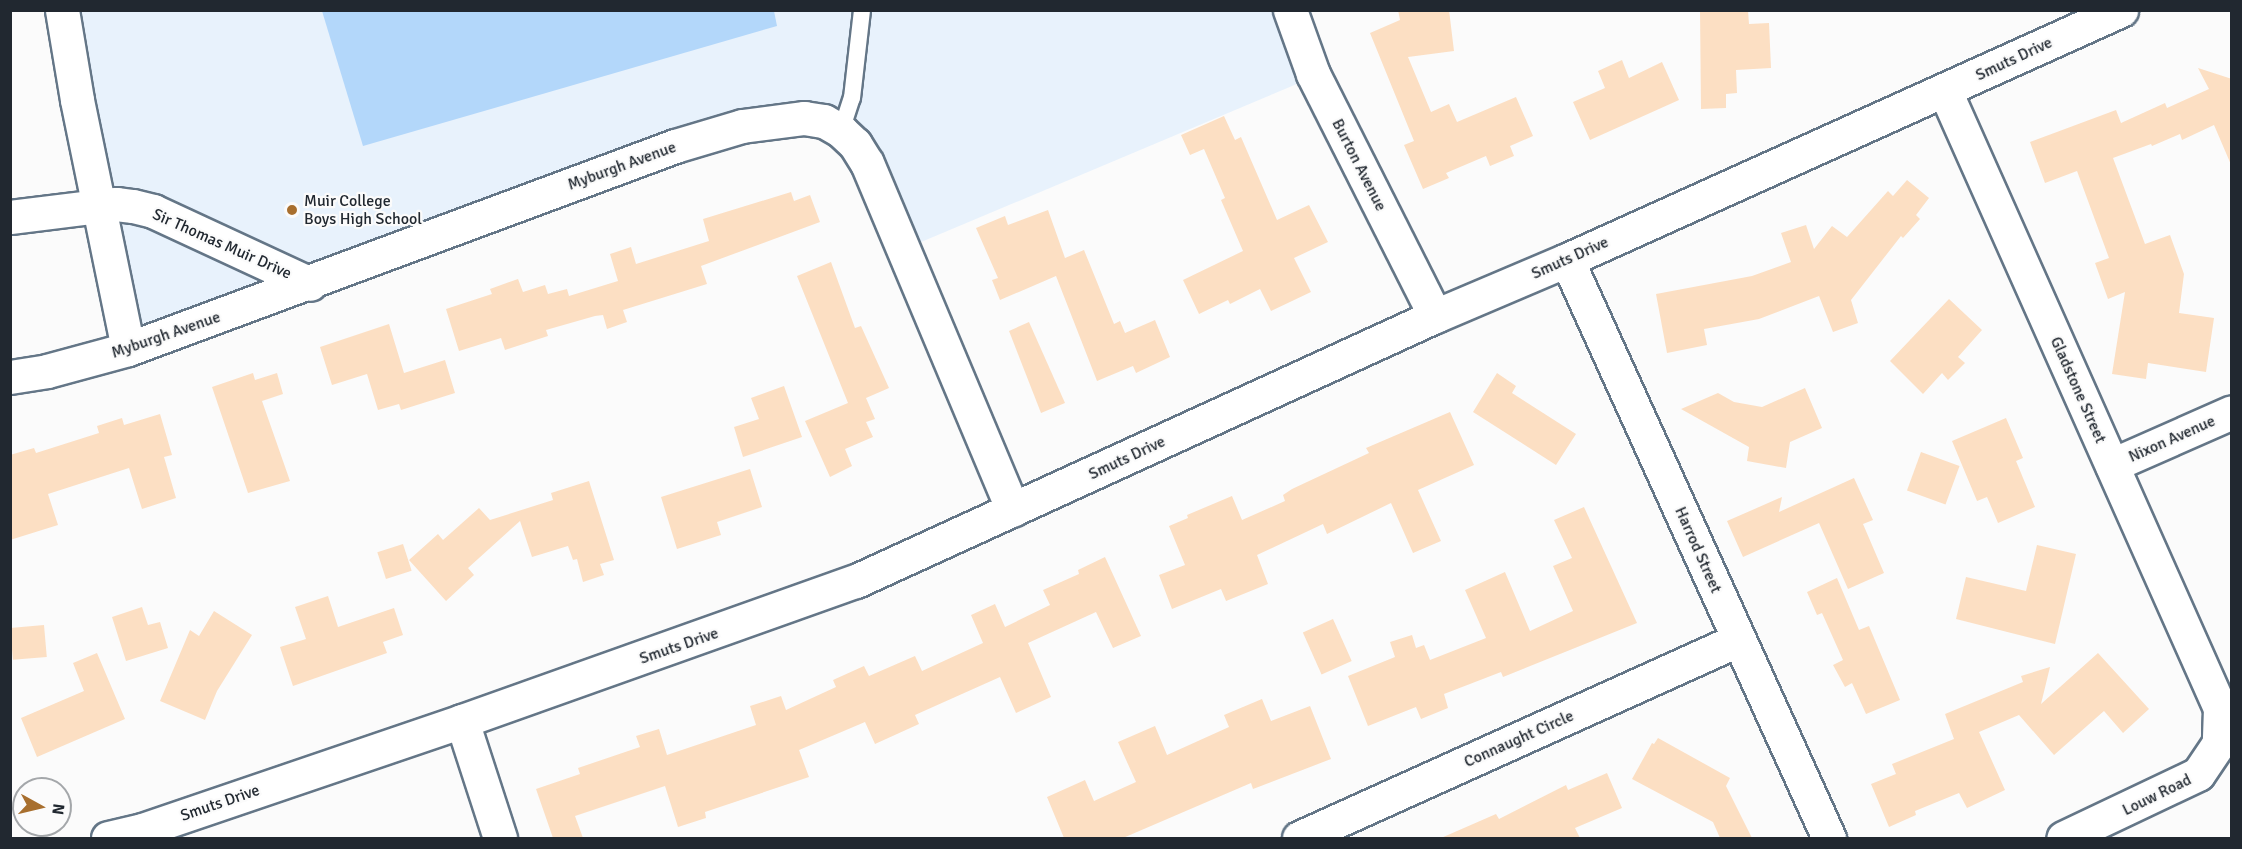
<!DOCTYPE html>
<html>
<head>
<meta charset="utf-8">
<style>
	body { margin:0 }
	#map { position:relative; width:2242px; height:849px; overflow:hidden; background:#fbfbfb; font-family:Signika,sans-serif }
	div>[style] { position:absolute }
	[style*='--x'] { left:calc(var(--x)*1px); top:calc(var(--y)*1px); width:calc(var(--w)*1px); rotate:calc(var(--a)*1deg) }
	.built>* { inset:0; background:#e8f2fc }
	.green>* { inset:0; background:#b3d7fa }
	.building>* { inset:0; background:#fcdfc3; transform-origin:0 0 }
	.roads { filter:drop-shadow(2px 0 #647687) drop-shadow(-2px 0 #647687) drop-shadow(0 2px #647687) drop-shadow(0 -2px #647687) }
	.service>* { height:16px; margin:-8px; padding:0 8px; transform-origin:8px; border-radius:8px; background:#fff }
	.minor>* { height:33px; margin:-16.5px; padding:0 16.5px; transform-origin:16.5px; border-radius:16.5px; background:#fff }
	.dots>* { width:16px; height:16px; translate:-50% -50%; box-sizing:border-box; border:3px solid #fbfbfb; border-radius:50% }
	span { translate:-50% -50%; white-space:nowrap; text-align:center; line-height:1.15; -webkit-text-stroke:4.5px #fbfbfb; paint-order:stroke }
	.street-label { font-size:16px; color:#212830 }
	.poi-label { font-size:16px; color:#212830 }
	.left { translate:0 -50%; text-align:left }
	.frame { position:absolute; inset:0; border:12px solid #212830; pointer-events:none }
	.north { position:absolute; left:12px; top:777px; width:60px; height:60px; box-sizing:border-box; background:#fbfbfb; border:2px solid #a4a7aa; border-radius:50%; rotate:98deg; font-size:16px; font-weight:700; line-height:24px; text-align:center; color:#212830 }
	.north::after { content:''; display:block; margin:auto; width:21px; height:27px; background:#a86f2e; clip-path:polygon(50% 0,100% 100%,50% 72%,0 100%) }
</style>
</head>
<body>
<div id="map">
	<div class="built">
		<i style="clip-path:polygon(65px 11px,1292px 11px,1316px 76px,895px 253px,864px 166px,823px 124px,744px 121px,125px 353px)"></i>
	</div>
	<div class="green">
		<i style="clip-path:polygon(774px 11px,777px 26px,363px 146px,322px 11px)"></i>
	</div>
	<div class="building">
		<i style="clip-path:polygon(1398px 10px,1449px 10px,1454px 51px,1408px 57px,1431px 112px,1449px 104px,1457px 122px,1516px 97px,1533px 136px,1510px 146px,1514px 156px,1490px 166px,1486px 156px,1446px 173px,1449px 178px,1423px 189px,1404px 145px,1414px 141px,1370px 33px,1400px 20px)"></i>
		<i style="clip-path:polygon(1700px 10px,1748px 10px,1749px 24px,1769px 23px,1771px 68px,1736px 70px,1737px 93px,1726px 94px,1726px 108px,1701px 109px)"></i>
		<i style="clip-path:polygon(1622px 60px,1629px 78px,1662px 62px,1679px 100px,1590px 140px,1573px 102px,1605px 88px,1598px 71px)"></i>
		<i style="clip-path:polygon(2198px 68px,2232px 79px,2232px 167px,2214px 125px,2182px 140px,2180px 134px,2152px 146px,2151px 144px,2113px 158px,2145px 244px,2170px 235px,2184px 274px,2179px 313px,2214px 318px,2206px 372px,2148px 363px,2146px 379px,2112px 374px,2125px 292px,2108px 299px,2095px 263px,2109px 258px,2077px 171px,2045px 183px,2030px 142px,2116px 110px,2121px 123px,2165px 103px,2167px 108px,2209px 89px)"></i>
		<i style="clip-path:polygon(1224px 116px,1235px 140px,1241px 137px,1277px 220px,1309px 205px,1328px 242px,1294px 258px,1311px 292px,1271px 311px,1260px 289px,1230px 304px,1228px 300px,1199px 314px,1183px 280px,1243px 251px,1221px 200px,1225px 198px,1204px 149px,1190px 155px,1181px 135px)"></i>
		<i style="clip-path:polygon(1907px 180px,1929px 198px,1916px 215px,1920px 219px,1903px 238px,1901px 236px,1851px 300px,1858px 323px,1833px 332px,1819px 296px,1759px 319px,1704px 329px,1707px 345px,1667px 353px,1656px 294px,1752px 276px,1791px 262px,1781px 233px,1806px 225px,1814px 249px,1832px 226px,1847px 237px,1888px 191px,1893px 196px)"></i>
		<i style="clip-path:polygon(791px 192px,794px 201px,810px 195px,820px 222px,701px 266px,707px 284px,623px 310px,627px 322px,607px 329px,603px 315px,595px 316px,546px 330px,548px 336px,505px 350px,501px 338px,459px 351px,446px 309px,492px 294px,490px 289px,518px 279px,523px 292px,545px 285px,548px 294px,567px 289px,569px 296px,618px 281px,610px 254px,631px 247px,636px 264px,709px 241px,703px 219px)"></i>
		<i style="clip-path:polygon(1048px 210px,1065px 258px,1084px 250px,1114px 324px,1120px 321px,1125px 333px,1155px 320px,1170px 357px,1136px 373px,1133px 366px,1097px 381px,1056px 276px,1000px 300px,992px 280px,998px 278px,976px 228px,1005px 216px,1008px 225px)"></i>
		<i style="clip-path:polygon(831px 262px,855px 328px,861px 326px,889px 388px,866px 398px,875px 419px,866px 422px,873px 437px,845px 449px,852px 466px,830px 477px,805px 421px,848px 403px,797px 276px)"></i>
		<i style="clip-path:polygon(1949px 299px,1982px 330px,1958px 357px,1965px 363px,1948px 380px,1942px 373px,1923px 394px,1890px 361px)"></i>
		<i style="clip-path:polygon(1029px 322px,1065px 403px,1041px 413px,1009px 331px)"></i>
		<i style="clip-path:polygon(389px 324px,404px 373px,445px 360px,455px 393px,401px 410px,399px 404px,378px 410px,367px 374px,332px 385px,320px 347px)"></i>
		<i style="clip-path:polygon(253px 373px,255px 380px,277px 373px,283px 394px,262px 401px,290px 481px,248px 493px,212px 387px)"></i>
		<i style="clip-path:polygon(1497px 373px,1516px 386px,1512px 393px,1576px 434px,1556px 465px,1473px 412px)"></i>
		<i style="clip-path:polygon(784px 386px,802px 437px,743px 457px,734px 427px,759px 419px,751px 398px)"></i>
		<i style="clip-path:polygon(1805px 388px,1822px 428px,1790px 442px,1786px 468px,1747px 461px,1749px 447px,1681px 409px,1718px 393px,1734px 402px,1762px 407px)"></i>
		<i style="clip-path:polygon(1450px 412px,1474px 465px,1418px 490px,1441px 541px,1413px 553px,1391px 503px,1327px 534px,1323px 524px,1257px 555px,1268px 584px,1226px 601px,1221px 589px,1172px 609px,1159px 575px,1185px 565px,1169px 526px,1188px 518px,1187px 515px,1232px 496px,1242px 520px,1285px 501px,1283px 495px,1292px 489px,1369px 453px,1366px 448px)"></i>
		<i style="clip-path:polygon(160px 414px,172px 455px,164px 457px,176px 498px,142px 509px,129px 468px,48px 494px,58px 525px,10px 540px,10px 455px,34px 448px,36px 453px,99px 433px,97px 426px,122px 418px,124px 425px)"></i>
		<i style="clip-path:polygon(2006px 418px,2023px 458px,2016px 461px,2035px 507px,1998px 523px,1987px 497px,1977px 501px,1952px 441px)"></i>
		<i style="left:1921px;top:452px;width:41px;height:41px;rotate:20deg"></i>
		<i style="clip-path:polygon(750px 469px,762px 507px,717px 522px,721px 535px,677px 549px,661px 497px)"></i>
		<i style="clip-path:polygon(1854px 478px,1873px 520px,1863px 524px,1884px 573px,1848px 589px,1819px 523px,1743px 557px,1727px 521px,1782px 497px,1779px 512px)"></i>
		<i style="clip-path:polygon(589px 481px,614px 560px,600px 564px,604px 575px,583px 582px,577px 559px,573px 560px,568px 546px,532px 557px,520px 521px,468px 568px,474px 575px,446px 601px,409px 560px,438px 534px,443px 540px,479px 508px,490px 520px,553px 500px,551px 493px)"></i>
		<i style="clip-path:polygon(1584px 507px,1637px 623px,1503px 677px,1501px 672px,1444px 694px,1448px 708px,1421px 719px,1416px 707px,1368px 726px,1348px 676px,1395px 657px,1390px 642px,1412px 635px,1416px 648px,1424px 645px,1430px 660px,1486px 638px,1465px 590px,1505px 572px,1530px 631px,1573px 611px,1553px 566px,1572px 558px,1554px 520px)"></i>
		<i style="left:403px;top:544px;width:28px;height:27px;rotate:72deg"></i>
		<i style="clip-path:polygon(2037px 545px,2076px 554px,2055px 644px,1956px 619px,1966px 577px,2026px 591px)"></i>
		<i style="clip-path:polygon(1105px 557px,1141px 636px,1113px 648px,1096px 612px,1028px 643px,1051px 697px,1016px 713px,1000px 677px,915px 715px,919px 724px,875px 744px,865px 722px,799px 750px,809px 777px,705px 812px,706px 818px,678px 827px,665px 786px,575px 816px,583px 838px,553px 838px,536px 789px,580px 774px,578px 768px,640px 747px,636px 736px,659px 729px,667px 755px,756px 725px,750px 706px,781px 696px,786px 710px,836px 687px,833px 680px,864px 666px,869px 676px,915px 656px,922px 671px,983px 643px,971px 615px,995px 604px,1005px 627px,1050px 605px,1043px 590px,1079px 574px,1078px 570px)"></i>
		<i style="clip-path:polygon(1837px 578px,1859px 630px,1869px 626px,1900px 700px,1866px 714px,1852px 683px,1845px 687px,1833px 665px,1843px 660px,1822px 613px,1817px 615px,1807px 592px)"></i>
		<i style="clip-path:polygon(328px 596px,338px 627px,394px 608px,403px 635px,383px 642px,387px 653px,293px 686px,280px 647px,306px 639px,295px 607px)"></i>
		<i style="clip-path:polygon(142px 607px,148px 625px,160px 622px,168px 648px,126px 661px,112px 617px)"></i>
		<i style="clip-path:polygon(214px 611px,252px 635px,217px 691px,205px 720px,160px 701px,190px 630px,199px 636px)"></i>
		<i style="left:1333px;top:619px;width:46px;height:33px;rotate:66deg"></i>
		<i style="left:44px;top:625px;width:32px;height:34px;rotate:85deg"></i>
		<i style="clip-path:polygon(97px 653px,125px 719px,37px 757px,21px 718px,84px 691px,73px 663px)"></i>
		<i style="clip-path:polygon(2098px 653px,2149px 709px,2123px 733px,2104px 711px,2054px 755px,2019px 715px,1979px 732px,2005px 790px,1967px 808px,1959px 793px,1915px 811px,1916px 815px,1889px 827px,1871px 784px,1896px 774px,1892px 764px,1954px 739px,1945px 714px,2023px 682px,2021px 676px,2050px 667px,2041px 704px)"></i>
		<i style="clip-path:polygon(1262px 699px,1271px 721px,1310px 706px,1331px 759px,1253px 789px,1251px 783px,1123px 838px,1064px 838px,1047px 797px,1085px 780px,1094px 801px,1136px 782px,1118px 742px,1155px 726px,1167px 755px,1229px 727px,1224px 715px)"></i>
		<i style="clip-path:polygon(1658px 738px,1730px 778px,1726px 786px,1752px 838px,1720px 838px,1713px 822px,1632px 779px,1652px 743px,1654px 744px)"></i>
		<i style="clip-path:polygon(1607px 773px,1622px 808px,1575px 828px,1580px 838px,1441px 838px,1496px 814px,1499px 819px,1566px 785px,1568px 790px)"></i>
	</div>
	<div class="roads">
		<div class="service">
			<i style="--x:841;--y:131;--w:35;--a:-72"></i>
			<i style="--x:852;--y:98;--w:89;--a:-83.5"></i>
		</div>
		<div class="minor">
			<i style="--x:62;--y:10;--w:91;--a:80.5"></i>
			<i style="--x:77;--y:100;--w:254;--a:78.4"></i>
			<i style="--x:1290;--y:10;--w:68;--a:70.2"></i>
			<i style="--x:1313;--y:74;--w:271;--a:63.2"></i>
			<i style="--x:1945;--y:91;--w:676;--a:65.98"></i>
			<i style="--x:2220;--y:708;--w:35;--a:92"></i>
			<i style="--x:2219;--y:743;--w:37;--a:124"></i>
			<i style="--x:2198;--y:774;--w:149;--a:154.6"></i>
			<i style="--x:10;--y:217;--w:107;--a:-7"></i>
			<i style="--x:116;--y:204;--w:17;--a:7"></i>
			<i style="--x:133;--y:206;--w:21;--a:14"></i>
			<i style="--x:153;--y:211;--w:173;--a:24.9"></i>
			<i style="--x:1567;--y:260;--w:635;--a:65.62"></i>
			<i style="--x:10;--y:377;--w:37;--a:-9"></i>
			<i style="--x:47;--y:371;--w:84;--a:-15.2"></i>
			<i style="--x:128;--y:349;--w:583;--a:-20.36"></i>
			<i style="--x:675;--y:146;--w:70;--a:-16.6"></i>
			<i style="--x:742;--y:126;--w:63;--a:-7.4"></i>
			<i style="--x:804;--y:118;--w:20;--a:9"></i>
			<i style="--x:824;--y:121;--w:20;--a:30"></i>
			<i style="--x:841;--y:131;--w:19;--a:43"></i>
			<i style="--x:855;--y:144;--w:22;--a:58"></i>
			<i style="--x:867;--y:163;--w:376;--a:67.2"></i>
			<i style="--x:2112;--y:465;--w:131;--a:-23.8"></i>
			<i style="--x:462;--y:721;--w:123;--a:72"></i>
			<i style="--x:108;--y:838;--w:35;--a:-13"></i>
			<i style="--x:142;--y:830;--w:338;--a:-18.8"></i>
			<i style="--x:462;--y:721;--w:418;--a:-19.6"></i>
			<i style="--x:856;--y:581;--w:637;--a:-24.59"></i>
			<i style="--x:1435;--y:316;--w:143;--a:-23"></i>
			<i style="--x:1567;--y:260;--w:608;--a:-24.29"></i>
			<i style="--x:1299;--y:838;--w:482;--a:-24.3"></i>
		</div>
	</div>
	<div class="dots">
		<i style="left:292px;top:210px;background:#a86f2e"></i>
	</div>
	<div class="street-label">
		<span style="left:2014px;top:59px;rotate:-25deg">Smuts Drive</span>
		<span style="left:1359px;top:165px;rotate:63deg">Burton Avenue</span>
		<span style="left:622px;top:166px;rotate:-20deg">Myburgh Avenue</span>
		<span style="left:222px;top:244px;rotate:24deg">Sir Thomas Muir Drive</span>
		<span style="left:1570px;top:258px;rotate:-24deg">Smuts Drive</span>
		<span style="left:166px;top:335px;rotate:-19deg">Myburgh Avenue</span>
		<span style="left:2078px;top:390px;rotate:66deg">Gladstone Street</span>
		<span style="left:2172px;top:439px;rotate:-24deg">Nixon Avenue</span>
		<span style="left:1127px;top:458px;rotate:-25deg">Smuts Drive</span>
		<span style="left:1698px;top:550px;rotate:66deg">Harrod Street</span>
		<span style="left:679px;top:646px;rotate:-19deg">Smuts Drive</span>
		<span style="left:1519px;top:739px;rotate:-24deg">Connaught Circle</span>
		<span style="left:2157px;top:795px;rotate:-26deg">Louw Road</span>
		<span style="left:220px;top:803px;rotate:-19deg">Smuts Drive</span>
	</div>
	<div class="poi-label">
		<span class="left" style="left:304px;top:210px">Muir College<br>Boys High School</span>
	</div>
	<div class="frame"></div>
	<div class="north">N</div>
</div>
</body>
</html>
